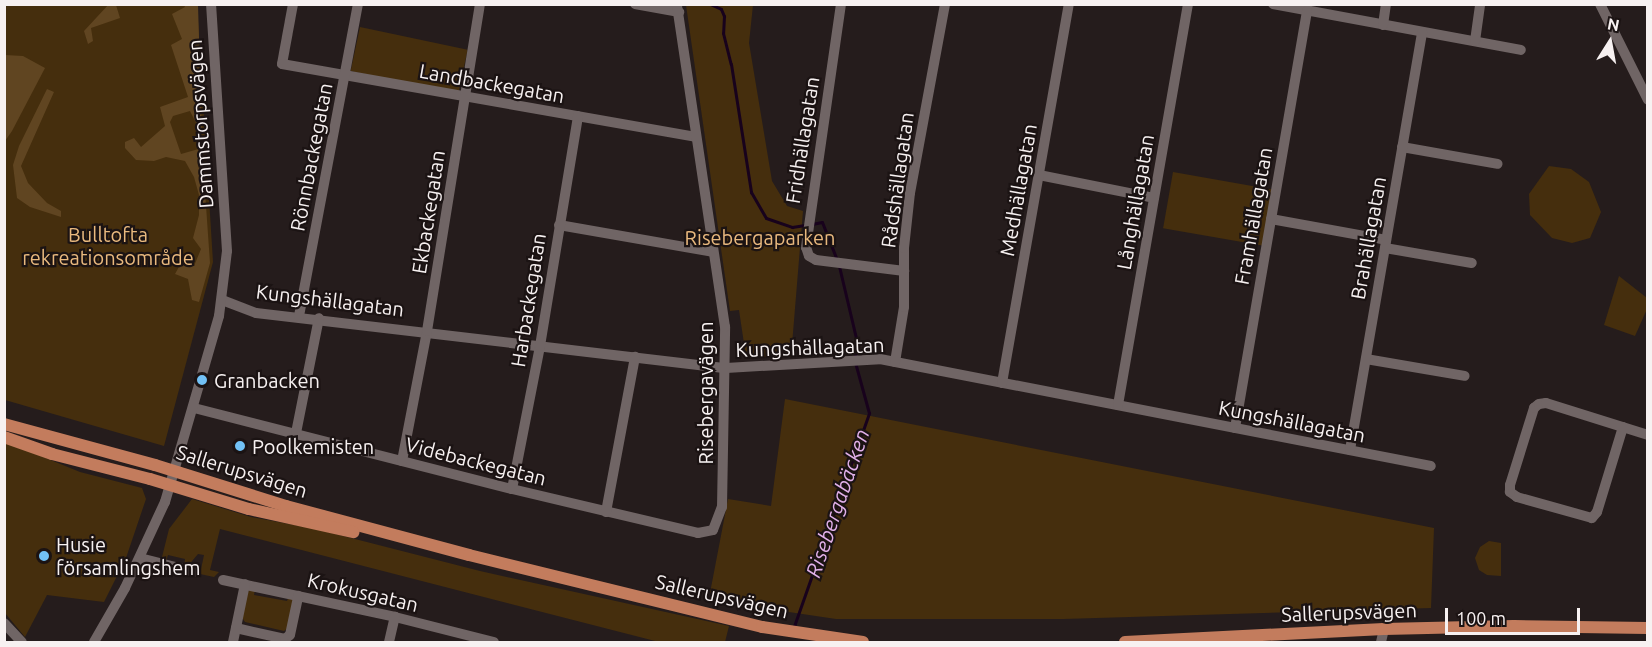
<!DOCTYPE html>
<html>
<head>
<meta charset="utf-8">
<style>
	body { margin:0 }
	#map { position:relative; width:1652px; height:647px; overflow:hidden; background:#251c1c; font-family:Ubuntu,sans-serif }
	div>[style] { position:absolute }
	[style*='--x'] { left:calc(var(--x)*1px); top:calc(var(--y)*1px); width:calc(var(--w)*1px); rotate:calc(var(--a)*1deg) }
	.green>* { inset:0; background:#452e0d; transform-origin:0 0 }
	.forest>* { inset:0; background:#604521 }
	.stream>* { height:3px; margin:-1.5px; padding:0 1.5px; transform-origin:1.5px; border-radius:1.5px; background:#18021c }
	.minor>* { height:10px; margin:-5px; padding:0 5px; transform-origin:5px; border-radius:5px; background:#706565 }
	.major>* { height:12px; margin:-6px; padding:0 6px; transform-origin:6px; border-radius:6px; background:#c37c5d }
	.dots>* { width:16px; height:16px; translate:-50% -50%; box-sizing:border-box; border:3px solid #1b1313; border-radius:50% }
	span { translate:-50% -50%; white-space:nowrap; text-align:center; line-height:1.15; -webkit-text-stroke:4.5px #1b1313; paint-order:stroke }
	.street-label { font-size:20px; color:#f7f1f1 }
	.park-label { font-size:20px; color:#e9b97e }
	.poi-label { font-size:20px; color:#f7f1f1 }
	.left { translate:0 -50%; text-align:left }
	.water-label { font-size:21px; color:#e1b0e9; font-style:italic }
	.frame { position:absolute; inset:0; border:6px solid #f7f1f1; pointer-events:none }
	.north { position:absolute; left:1580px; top:12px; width:60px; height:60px; -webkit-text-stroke:4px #1b1313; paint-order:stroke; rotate:11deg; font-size:16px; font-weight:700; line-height:24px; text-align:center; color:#f7f1f1 }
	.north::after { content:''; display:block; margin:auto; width:21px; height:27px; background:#f7f1f1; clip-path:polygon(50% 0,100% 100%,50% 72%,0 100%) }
	.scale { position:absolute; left:1445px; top:608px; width:135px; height:27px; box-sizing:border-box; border:3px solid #f7f1f1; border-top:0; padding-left:8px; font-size:18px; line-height:21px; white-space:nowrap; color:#f7f1f1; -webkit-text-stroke:4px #1b1313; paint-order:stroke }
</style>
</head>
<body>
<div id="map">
	<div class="green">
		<i style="clip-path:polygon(4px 5px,197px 5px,213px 262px,164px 446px,5px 400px)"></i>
		<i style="clip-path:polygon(686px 5px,753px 5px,749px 43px,772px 181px,787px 206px,803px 211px,791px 357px,746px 357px,739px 310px,730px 311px)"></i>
		<i style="left:360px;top:27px;width:110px;height:45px;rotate:12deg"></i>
		<i style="clip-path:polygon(1549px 166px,1571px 169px,1589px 182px,1601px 212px,1590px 238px,1572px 243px,1552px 238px,1530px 215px,1529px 194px)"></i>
		<i style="left:1173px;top:172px;width:105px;height:57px;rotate:10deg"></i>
		<i style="clip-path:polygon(1619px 276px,1647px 298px,1647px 309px,1635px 336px,1604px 325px)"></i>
		<i style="clip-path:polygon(785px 399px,1434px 528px,1431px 608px,1063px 619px,836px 619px,762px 608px,710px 593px,728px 499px,771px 506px)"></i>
		<i style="clip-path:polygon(4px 441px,80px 472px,142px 488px,146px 499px,126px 558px,104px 602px,47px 595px,25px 637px,5px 613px)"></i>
		<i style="clip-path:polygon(192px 499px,251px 517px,316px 529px,480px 571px,729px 626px,725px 642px,659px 642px,220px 529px,210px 570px,219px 572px,214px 577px,200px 574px,204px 555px,198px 554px,187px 567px,184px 566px,185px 559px,168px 555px,166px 561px,162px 557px,169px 529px)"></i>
		<i style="clip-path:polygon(1489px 541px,1501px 543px,1501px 576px,1487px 575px,1479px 570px,1475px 558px,1480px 547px)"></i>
		<i style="clip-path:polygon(249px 589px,255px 589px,254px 595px,287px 601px,289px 595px,294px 598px,289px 627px,284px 631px,245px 622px,241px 616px)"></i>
	</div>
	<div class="forest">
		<i style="clip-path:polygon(109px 4px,116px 5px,120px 18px,91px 28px,93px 41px,88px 44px,84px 31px)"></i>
		<i style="clip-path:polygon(184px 5px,198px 5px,202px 135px,190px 111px,173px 116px,170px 122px,181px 154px,202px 148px,210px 263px,199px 302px,192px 300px,188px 279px,175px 274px,180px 265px,194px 266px,201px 249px,193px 238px,199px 215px,199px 195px,194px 177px,185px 161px,166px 157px,154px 161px,136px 160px,125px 148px,125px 142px,134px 138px,141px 147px,165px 126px,160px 107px,188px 97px,171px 45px,182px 39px,172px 14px,185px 7px)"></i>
		<i style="clip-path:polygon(5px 55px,23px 56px,45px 68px,12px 131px,5px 141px)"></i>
		<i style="clip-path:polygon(47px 89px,54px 92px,21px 166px,28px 183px,47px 203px,61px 211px,61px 217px,30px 207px,17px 198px,13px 165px,19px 146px)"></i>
	</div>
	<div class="stream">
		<i style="--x:710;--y:4;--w:12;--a:24"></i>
		<i style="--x:721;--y:9;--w:8;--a:67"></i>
		<i style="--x:724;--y:16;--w:17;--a:93"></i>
		<i style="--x:723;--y:33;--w:32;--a:76"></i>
		<i style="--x:731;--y:64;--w:130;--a:81.1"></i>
		<i style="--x:751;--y:192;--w:30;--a:60"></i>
		<i style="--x:766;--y:218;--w:28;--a:19"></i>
		<i style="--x:792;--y:227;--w:13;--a:-9"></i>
		<i style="--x:812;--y:224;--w:10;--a:-11"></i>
		<i style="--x:822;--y:222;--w:41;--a:68.5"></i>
		<i style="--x:793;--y:629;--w:229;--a:-70.6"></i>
		<i style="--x:869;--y:413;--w:53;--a:-105.4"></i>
		<i style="--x:855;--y:362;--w:24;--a:-88"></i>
		<i style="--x:856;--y:338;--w:74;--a:-103.3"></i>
	</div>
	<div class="minor">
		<i style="--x:293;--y:4;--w:61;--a:100.4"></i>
		<i style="--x:282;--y:64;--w:420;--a:10"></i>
		<i style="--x:635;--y:4;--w:45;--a:10.3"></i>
		<i style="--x:841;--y:4;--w:246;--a:98.2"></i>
		<i style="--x:806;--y:247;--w:9;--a:72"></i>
		<i style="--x:809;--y:256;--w:8;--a:30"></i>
		<i style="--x:816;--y:260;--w:89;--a:7.1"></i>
		<i style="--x:1273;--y:4;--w:252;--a:10.5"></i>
		<i style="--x:1600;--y:4;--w:107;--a:63.4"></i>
		<i style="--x:1383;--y:25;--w:21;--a:-82"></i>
		<i style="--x:1475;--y:41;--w:37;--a:-82"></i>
		<i style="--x:1402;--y:147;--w:97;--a:10"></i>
		<i style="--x:1039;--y:175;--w:117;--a:11.3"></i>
		<i style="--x:1271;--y:219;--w:117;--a:10.3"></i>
		<i style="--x:559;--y:225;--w:156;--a:9.9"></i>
		<i style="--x:1385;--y:248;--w:88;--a:9.8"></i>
		<i style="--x:222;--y:300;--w:36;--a:21"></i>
		<i style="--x:256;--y:313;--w:473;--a:6.7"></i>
		<i style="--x:726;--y:368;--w:154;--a:-3.3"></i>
		<i style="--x:880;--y:359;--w:561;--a:10.99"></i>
		<i style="--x:299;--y:316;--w:318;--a:-79.3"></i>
		<i style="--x:1366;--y:359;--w:100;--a:9.7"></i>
		<i style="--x:895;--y:362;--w:56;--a:-80.7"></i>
		<i style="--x:904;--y:307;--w:59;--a:-90"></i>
		<i style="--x:904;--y:248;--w:55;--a:-83.8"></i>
		<i style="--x:910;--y:193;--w:192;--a:-79.5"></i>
		<i style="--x:1002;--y:383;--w:385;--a:-80"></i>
		<i style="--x:1118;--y:405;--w:407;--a:-80.1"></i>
		<i style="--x:194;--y:408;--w:328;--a:14.3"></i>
		<i style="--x:512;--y:489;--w:191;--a:13.3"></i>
		<i style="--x:698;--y:533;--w:15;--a:-11"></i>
		<i style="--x:713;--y:530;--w:25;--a:-69"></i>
		<i style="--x:722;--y:507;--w:180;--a:-89"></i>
		<i style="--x:725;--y:327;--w:327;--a:-98.5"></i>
		<i style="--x:1623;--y:427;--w:89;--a:107"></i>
		<i style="--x:1597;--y:512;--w:8;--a:130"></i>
		<i style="--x:1592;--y:518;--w:78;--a:-164.4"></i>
		<i style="--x:1517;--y:497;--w:9;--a:-144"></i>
		<i style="--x:1510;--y:492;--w:7;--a:-90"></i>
		<i style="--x:1510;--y:485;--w:81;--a:-72.7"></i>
		<i style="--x:1534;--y:408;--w:6;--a:-39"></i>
		<i style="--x:1539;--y:404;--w:7;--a:-8"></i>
		<i style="--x:1546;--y:403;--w:107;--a:17.4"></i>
		<i style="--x:1235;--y:428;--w:423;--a:-80.2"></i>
		<i style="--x:296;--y:433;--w:117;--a:-78.7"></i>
		<i style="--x:1350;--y:450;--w:424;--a:-80.2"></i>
		<i style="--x:402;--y:461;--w:132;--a:-79.1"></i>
		<i style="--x:427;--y:331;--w:331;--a:-80.8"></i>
		<i style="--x:512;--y:489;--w:146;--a:-78.9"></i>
		<i style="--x:540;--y:346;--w:233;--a:-80.6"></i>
		<i style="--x:606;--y:512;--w:158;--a:-79.4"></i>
		<i style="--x:140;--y:558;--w:57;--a:14.3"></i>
		<i style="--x:223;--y:580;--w:176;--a:12.1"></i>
		<i style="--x:395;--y:617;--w:102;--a:14.2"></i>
		<i style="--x:4;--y:623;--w:26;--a:47"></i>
		<i style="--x:236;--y:628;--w:50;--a:12.7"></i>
		<i style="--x:285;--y:639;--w:6;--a:-39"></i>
		<i style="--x:290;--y:635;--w:40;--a:-78"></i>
		<i style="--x:94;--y:642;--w:62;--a:-60.1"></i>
		<i style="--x:125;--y:588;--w:95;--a:-65.1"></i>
		<i style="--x:165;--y:502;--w:194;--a:-73.8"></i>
		<i style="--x:219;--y:316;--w:65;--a:-83"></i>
		<i style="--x:227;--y:251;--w:248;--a:-93.7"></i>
		<i style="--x:233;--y:642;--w:59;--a:-78.3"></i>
		<i style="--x:389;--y:642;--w:26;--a:-77"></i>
		<i style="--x:1381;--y:642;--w:13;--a:-77"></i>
	</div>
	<div class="major">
		<i style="--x:4;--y:424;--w:156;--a:15.2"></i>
		<i style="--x:155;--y:465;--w:137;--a:17.4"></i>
		<i style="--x:286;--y:506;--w:189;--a:15"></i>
		<i style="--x:469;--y:555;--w:302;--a:13.8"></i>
		<i style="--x:762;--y:627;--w:102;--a:8.4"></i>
		<i style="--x:4;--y:437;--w:51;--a:19.5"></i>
		<i style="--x:52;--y:454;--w:101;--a:14.3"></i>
		<i style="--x:150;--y:479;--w:103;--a:16.9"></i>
		<i style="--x:249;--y:509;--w:107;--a:12.5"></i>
		<i style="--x:1125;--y:642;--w:259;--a:-2.9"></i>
		<i style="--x:1384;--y:629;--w:130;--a:-1.3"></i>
		<i style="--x:1514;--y:626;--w:134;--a:0.9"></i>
	</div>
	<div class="dots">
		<i style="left:202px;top:380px;background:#72c1f5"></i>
		<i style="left:240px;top:446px;background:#72c1f5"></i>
		<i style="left:44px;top:556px;background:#72c1f5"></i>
	</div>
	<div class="street-label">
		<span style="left:492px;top:83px;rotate:10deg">Landbackegatan</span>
		<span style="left:200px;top:124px;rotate:-94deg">Dammstorpsvägen</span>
		<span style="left:802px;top:140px;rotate:-81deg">Fridhällagatan</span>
		<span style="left:311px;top:157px;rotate:-79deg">Rönnbackegatan</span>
		<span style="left:897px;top:180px;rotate:-82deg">Rådshällagatan</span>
		<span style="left:1018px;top:190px;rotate:-80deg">Medhällagatan</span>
		<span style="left:1135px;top:202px;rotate:-80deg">Långhällagatan</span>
		<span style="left:428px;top:212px;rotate:-81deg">Ekbackegatan</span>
		<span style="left:1253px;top:216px;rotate:-80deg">Framhällagatan</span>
		<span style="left:1368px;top:238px;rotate:-80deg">Brahällagatan</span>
		<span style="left:330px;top:300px;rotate:7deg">Kungshällagatan</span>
		<span style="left:528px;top:300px;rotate:-81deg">Harbackegatan</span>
		<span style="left:810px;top:347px;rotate:-2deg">Kungshällagatan</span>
		<span style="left:705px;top:393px;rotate:-90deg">Risebergavägen</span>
		<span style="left:1292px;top:421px;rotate:11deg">Kungshällagatan</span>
		<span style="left:476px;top:461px;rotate:14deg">Videbackegatan</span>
		<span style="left:242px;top:471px;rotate:17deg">Sallerupsvägen</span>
		<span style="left:363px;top:592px;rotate:13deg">Krokusgatan</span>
		<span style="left:722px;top:596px;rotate:13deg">Sallerupsvägen</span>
		<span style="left:1349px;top:612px;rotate:-2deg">Sallerupsvägen</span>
	</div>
	<div class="park-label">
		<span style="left:108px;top:246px">Bulltofta<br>rekreationsområde</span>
		<span style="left:760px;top:237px">Risebergaparken</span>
	</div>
	<div class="poi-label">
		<span class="left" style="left:214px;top:380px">Granbacken</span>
		<span class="left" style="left:252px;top:446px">Poolkemisten</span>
		<span class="left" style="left:56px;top:556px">Husie<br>församlingshem</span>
	</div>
	<div class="water-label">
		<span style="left:837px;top:503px;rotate:-71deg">Risebergabäcken</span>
	</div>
	<div class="frame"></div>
	<div class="north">N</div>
	<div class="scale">100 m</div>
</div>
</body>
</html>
